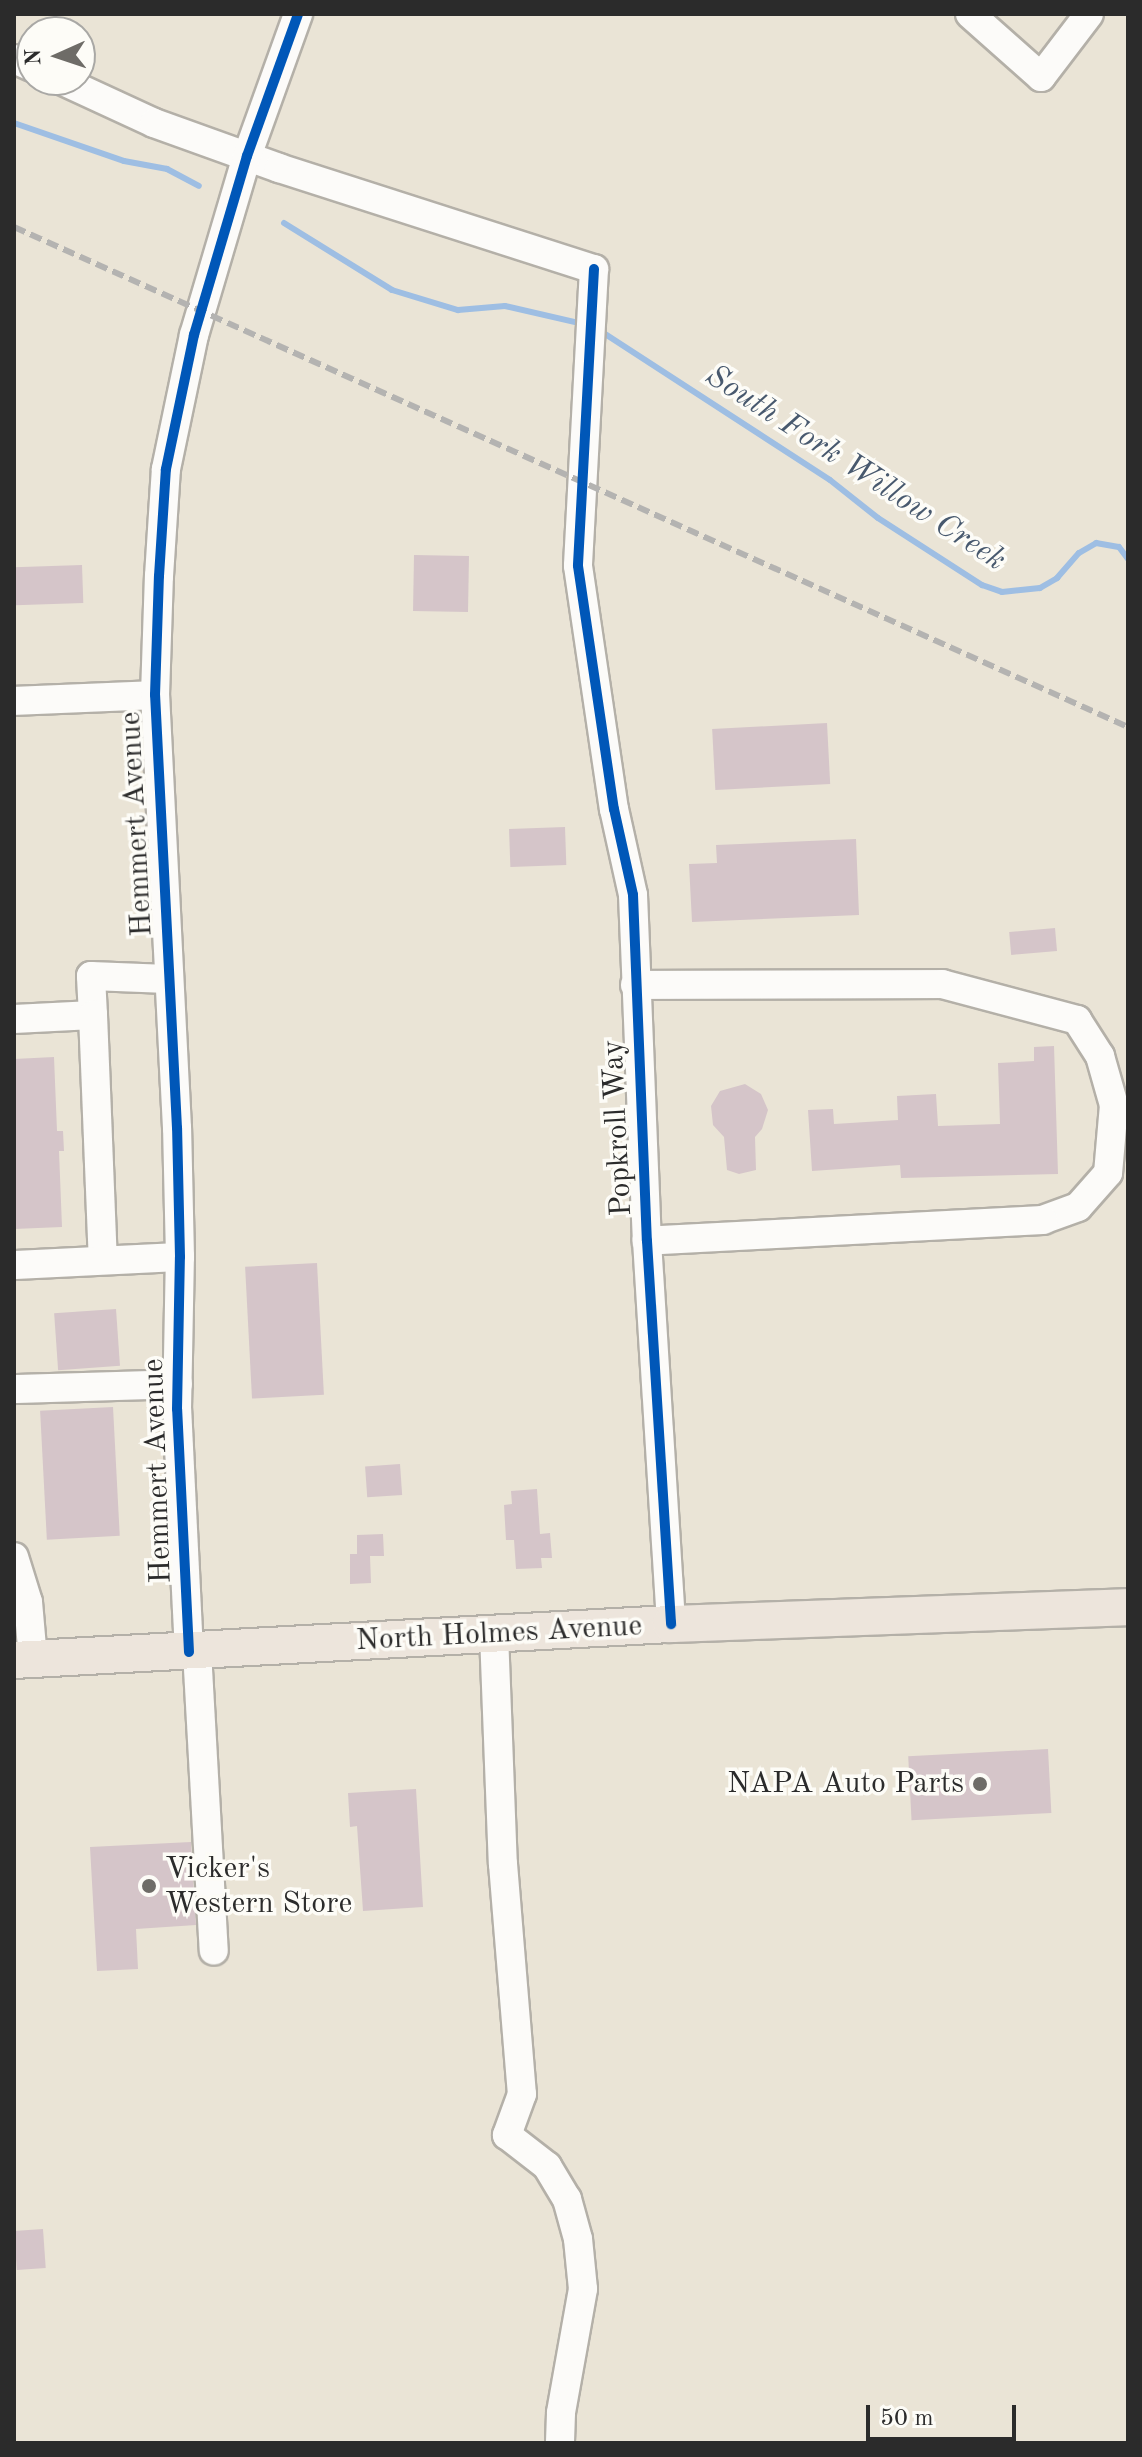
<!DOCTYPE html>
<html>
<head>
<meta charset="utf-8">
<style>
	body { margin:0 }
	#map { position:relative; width:1142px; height:2457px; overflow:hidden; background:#eae4d6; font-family:"Old Standard TT",serif }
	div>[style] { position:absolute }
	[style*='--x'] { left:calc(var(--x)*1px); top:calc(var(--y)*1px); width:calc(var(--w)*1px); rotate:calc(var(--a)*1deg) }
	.stream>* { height:6px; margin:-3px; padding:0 3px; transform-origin:3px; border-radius:3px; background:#9ebee3 }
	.building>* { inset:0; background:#d5c5c9; transform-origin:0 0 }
	.roads { filter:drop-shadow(2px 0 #b4b0a8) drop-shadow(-2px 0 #b4b0a8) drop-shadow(0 2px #b4b0a8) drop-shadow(0 -2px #b4b0a8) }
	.minor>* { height:28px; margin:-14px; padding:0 14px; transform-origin:14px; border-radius:14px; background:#fcfbf9 }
	.major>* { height:36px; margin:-18px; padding:0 18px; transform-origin:18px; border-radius:18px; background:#ede5dc }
	.rail>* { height:6px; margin-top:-3px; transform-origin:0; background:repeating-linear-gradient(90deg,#b4b3b1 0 12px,transparent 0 18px) }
	.cycleway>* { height:10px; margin:-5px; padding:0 5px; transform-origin:5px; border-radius:5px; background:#0057b8 }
	.dots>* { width:22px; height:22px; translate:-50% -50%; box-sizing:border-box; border:4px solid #fdfcf7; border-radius:50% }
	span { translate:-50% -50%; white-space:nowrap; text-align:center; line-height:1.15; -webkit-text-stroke:7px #fdfcf7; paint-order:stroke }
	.street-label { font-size:30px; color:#2b2b2b }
	.poi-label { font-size:30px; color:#2b2b2b }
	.right { translate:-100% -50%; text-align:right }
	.left { translate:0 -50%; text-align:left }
	.water-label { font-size:32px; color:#48596e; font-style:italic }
	.frame { position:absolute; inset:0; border:16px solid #2b2b2b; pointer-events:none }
	.north { position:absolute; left:16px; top:16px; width:80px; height:80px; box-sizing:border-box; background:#fdfcf7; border:2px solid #a9a8a5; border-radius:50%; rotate:267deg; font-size:22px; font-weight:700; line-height:32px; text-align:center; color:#2b2b2b }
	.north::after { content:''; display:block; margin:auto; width:28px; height:36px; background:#6e6c67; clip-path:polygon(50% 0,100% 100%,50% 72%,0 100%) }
	.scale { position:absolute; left:866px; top:2405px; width:150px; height:36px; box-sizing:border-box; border:4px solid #2b2b2b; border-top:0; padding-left:10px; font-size:24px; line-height:28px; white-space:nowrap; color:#2b2b2b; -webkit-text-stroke:6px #fdfcf7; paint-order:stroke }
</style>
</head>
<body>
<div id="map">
	<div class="stream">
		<i style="--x:14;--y:123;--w:116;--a:19.1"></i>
		<i style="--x:124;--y:161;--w:44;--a:10.5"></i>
		<i style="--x:167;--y:169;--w:36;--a:28"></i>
		<i style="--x:284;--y:223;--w:127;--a:31.8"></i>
		<i style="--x:392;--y:290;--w:69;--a:16.9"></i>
		<i style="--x:458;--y:310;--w:47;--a:-4.9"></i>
		<i style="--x:505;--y:306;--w:72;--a:12.9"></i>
		<i style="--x:599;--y:330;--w:275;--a:33"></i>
		<i style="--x:830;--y:480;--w:61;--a:38.4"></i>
		<i style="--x:878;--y:518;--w:124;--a:32.8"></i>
		<i style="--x:982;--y:585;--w:21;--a:19"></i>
		<i style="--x:1002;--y:592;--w:38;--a:-6"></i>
		<i style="--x:1040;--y:588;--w:20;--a:-30"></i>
		<i style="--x:1057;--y:578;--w:33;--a:-49"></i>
		<i style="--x:1079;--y:553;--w:20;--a:-30"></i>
		<i style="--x:1096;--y:543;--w:23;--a:10"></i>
		<i style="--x:1119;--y:547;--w:15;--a:53"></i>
	</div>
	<div class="building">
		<i style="left:414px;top:555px;width:55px;height:56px;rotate:1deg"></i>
		<i style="left:82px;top:565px;width:38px;height:68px;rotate:88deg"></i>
		<i style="left:827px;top:723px;width:61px;height:115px;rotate:87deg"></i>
		<i style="left:565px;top:827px;width:38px;height:56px;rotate:88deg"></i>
		<i style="clip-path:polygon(856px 839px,859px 915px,692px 922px,689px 864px,717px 863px,716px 845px)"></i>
		<i style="left:1055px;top:928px;width:23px;height:46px;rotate:85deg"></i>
		<i style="clip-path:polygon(1054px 1046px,1058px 1174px,901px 1178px,900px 1165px,812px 1171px,808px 1110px,833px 1109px,834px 1124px,898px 1120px,897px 1096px,936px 1094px,938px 1126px,1000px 1124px,998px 1063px,1034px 1061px,1034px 1047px)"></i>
		<i style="clip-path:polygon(54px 1057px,57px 1131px,63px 1131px,64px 1151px,59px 1151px,62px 1227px,14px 1229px,14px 1059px)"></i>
		<i style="clip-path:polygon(745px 1084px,761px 1094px,768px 1110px,762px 1129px,755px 1137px,756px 1170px,739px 1174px,727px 1170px,724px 1137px,713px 1125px,711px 1106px,720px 1091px)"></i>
		<i style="left:317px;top:1263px;width:132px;height:72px;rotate:87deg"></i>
		<i style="left:116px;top:1309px;width:57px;height:62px;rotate:86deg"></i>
		<i style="left:113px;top:1407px;width:129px;height:73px;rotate:87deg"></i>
		<i style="left:400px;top:1464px;width:31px;height:35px;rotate:86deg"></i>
		<i style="clip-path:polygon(537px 1489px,540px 1534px,550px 1533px,552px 1558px,541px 1558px,542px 1568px,516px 1569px,514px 1540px,506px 1540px,504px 1505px,512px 1504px,511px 1491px)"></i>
		<i style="clip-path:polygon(383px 1534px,384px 1556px,370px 1556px,371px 1583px,350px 1584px,350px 1554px,357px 1554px,357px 1535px)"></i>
		<i style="left:1048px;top:1749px;width:64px;height:140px;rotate:87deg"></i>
		<i style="clip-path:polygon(416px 1789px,423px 1907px,363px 1911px,357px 1826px,350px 1827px,348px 1793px)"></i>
		<i style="clip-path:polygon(191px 1842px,196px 1925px,136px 1929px,138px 1969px,97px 1971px,90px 1847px)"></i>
		<i style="left:43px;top:2229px;width:39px;height:29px;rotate:86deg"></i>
	</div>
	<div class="roads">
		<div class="minor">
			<i style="--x:970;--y:14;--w:95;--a:41.6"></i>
			<i style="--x:1041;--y:77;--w:79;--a:-52.7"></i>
			<i style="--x:14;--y:59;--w:20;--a:24"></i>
			<i style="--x:61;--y:80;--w:102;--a:24.8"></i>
			<i style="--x:154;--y:123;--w:133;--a:19.8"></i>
			<i style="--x:279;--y:168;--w:331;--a:17.8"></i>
			<i style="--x:594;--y:269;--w:297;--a:93.1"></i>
			<i style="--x:578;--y:566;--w:246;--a:81.6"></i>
			<i style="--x:614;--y:809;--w:88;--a:77.5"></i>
			<i style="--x:633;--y:895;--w:346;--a:87.7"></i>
			<i style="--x:647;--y:1241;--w:384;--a:86.4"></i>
			<i style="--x:14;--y:701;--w:141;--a:-2.4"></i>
			<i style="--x:635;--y:985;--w:307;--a:-0.2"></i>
			<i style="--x:942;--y:984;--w:140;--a:14.9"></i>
			<i style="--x:1077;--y:1020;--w:43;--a:57.4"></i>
			<i style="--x:1100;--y:1056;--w:51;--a:74.1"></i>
			<i style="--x:1114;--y:1105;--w:68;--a:95"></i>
			<i style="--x:1108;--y:1173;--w:45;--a:131.4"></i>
			<i style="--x:1078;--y:1207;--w:37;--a:160"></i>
			<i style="--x:1043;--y:1220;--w:397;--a:177"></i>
			<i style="--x:93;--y:1015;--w:39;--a:-93"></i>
			<i style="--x:91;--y:976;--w:77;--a:2.2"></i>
			<i style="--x:14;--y:1019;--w:79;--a:-2.9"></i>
			<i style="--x:93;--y:1015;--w:245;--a:87.7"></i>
			<i style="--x:14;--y:1265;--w:166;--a:-2.8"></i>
			<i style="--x:14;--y:1389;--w:164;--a:-1.7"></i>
			<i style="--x:14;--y:1557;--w:47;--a:72.7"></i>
			<i style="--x:28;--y:1602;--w:57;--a:85"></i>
			<i style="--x:494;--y:1634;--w:230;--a:87.8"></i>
			<i style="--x:503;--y:1864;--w:231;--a:85.3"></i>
			<i style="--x:522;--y:2094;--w:44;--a:110.1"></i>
			<i style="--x:507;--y:2135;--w:51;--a:37.8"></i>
			<i style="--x:547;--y:2166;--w:39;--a:59"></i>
			<i style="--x:567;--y:2199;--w:41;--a:74.6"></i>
			<i style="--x:578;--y:2239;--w:50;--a:84.3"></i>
			<i style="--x:583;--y:2289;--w:126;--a:100.1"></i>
			<i style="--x:561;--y:2413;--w:30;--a:92"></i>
			<i style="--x:197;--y:1651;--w:300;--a:86.8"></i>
			<i style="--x:189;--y:1652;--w:243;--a:-92.8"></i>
			<i style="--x:177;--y:1409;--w:152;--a:-88.9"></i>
			<i style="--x:180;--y:1257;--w:129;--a:-91.3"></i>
			<i style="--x:177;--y:1128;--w:434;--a:-92.9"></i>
			<i style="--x:155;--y:695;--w:119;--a:-88.1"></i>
			<i style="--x:159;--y:576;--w:107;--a:-86.3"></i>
			<i style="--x:166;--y:469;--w:137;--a:-78.2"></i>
			<i style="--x:194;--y:335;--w:187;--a:-73.5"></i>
			<i style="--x:247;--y:156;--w:151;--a:-70.2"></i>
		</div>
		<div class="major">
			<i style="--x:14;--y:1660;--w:658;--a:-3.14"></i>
			<i style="--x:671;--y:1624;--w:457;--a:-2.1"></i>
		</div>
	</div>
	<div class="rail">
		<i style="--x:14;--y:227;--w:1221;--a:24.17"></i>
	</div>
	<div class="cycleway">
		<i style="--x:594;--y:269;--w:297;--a:93.1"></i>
		<i style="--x:578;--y:566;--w:246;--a:81.6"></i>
		<i style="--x:614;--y:809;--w:88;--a:77.5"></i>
		<i style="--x:633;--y:895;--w:346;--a:87.7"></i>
		<i style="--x:647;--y:1241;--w:384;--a:86.4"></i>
		<i style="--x:189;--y:1652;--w:243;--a:-92.8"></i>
		<i style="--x:177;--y:1409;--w:152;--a:-88.9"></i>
		<i style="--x:180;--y:1257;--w:129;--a:-91.3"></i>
		<i style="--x:177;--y:1128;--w:434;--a:-92.9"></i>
		<i style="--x:155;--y:695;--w:119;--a:-88.1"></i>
		<i style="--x:159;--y:576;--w:107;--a:-86.3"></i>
		<i style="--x:166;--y:469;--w:137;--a:-78.2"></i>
		<i style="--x:194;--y:335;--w:187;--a:-73.5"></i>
		<i style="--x:247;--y:156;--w:151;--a:-70.2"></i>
	</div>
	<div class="dots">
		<i style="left:980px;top:1784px;background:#6e6c67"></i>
		<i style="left:149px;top:1886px;background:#6e6c67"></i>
	</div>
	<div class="street-label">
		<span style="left:137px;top:824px;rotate:-93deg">Hemmert Avenue</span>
		<span style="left:618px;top:1128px;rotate:-93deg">Popkroll Way</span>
		<span style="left:158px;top:1471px;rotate:-92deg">Hemmert Avenue</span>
		<span style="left:499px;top:1634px;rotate:-3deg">North Holmes Avenue</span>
	</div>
	<div class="poi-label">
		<span class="right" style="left:964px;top:1784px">NAPA Auto Parts</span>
		<span class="left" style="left:165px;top:1886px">Vicker's<br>Western Store</span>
	</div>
	<div class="water-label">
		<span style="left:855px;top:469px;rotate:33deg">South Fork Willow Creek</span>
	</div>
	<div class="frame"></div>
	<div class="north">N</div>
	<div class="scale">50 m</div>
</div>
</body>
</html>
